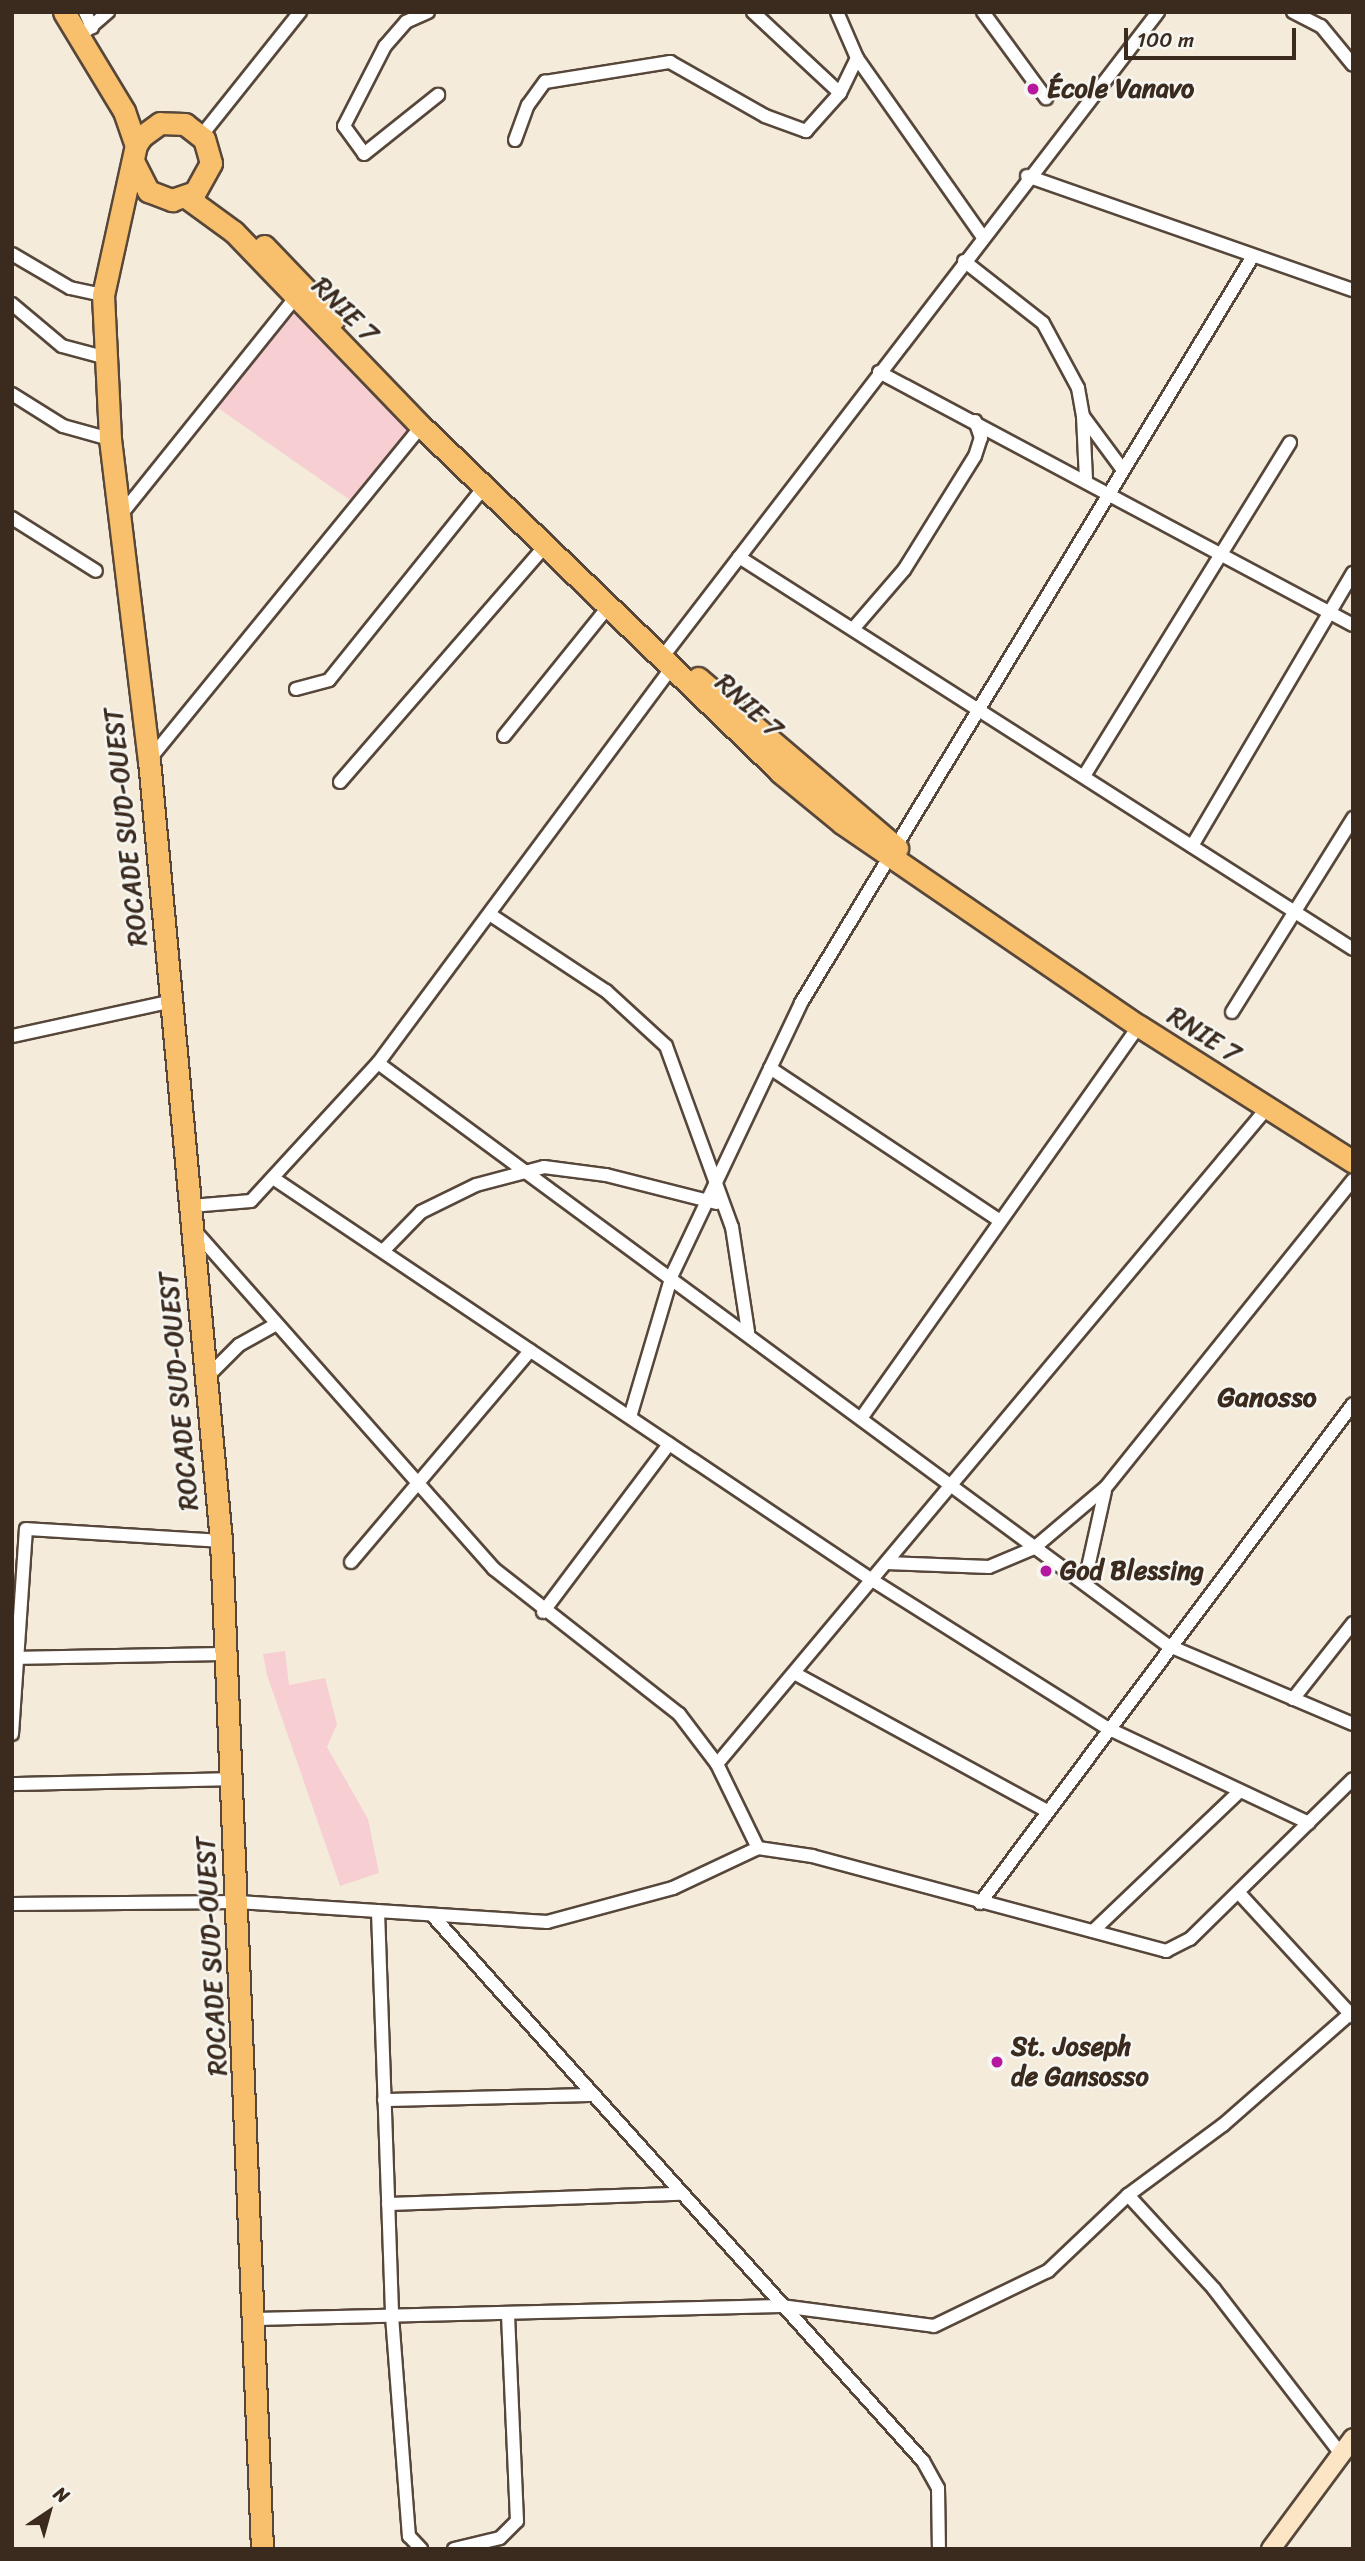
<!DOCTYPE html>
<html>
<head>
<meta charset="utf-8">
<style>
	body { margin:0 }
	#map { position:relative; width:1365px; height:2561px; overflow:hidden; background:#f4ebdb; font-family:Sriracha,sans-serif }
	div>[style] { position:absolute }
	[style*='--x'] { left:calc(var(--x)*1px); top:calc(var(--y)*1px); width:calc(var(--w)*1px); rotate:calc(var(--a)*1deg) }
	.built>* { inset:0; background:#f7cfd3 }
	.roads { filter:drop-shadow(2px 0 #57473a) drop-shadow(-2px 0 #57473a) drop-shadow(0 2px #57473a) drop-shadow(0 -2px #57473a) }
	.street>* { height:12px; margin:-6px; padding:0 6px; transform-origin:6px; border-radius:6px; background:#fff }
	.secondary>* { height:18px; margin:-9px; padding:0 9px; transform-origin:9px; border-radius:9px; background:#fce5c4 }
	.primary>* { height:21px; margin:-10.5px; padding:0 10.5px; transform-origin:10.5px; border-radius:10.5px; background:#f8bf6c }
	.dots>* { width:19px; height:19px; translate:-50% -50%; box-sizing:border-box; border:4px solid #f6f6f2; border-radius:50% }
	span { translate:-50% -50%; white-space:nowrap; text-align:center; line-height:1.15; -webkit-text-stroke:5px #f6f6f2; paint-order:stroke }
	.poi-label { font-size:26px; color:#3b2a1e; font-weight:700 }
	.left { translate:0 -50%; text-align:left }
	.street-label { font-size:26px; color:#3b2a1e }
	.neighbourhood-label { font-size:28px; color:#3b2a1e; font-weight:700 }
	.frame { position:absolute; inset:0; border:14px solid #3b2a1e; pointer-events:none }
	.north { position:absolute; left:14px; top:2477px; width:70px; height:70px; -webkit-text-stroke:5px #f6f6f2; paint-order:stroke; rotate:36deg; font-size:19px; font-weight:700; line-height:28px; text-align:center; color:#3b2a1e }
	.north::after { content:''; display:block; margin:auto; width:24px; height:32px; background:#3b2a1e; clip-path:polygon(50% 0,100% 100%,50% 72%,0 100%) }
	.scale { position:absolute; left:1124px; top:28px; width:172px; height:32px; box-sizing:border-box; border:4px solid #3b2a1e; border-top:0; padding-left:9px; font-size:21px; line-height:24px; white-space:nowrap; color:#3b2a1e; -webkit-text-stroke:5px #f6f6f2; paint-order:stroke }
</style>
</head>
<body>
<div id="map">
	<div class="built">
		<i style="clip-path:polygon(292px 310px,410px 427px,350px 500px,215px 406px)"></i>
		<i style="clip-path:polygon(285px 1651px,289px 1685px,325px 1678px,337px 1724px,327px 1747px,368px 1819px,379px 1873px,340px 1886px,267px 1675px,263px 1654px)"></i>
	</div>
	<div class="roads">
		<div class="street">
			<i style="--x:85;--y:12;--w:17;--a:65"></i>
			<i style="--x:428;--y:12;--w:24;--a:156"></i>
			<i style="--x:406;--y:22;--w:32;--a:131"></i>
			<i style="--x:385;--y:46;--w:90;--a:117.1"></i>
			<i style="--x:344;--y:126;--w:34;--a:54"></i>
			<i style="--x:364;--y:154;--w:95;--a:-38.6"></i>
			<i style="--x:753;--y:12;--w:119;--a:43"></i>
			<i style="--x:837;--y:12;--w:50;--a:66.5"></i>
			<i style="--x:857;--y:58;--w:218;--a:54.9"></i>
			<i style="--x:983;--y:12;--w:107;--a:53.8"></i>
			<i style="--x:1293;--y:12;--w:31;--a:27"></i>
			<i style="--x:1321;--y:26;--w:50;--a:50.6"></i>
			<i style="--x:78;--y:38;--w:40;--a:-41"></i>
			<i style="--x:201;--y:136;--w:159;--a:-51.4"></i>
			<i style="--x:515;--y:140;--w:37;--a:-70"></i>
			<i style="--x:528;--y:105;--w:29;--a:-54"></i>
			<i style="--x:545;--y:82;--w:127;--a:-9.1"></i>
			<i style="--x:670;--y:62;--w:109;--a:29.6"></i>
			<i style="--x:765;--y:116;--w:44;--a:20.1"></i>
			<i style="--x:806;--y:131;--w:51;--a:-48.2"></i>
			<i style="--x:840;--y:93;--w:39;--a:-64"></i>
			<i style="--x:1027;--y:176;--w:345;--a:19.3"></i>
			<i style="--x:12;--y:254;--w:67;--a:30.4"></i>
			<i style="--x:70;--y:288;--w:34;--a:12"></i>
			<i style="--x:964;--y:261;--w:100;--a:38.1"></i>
			<i style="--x:1043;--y:323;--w:74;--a:61.7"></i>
			<i style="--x:1078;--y:388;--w:28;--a:80"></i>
			<i style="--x:1083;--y:416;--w:67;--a:53.5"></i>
			<i style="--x:12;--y:304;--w:65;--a:40"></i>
			<i style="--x:62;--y:346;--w:47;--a:14.9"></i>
			<i style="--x:879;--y:372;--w:537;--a:28.09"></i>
			<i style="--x:12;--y:394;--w:60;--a:32.1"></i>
			<i style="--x:63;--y:426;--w:49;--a:15.5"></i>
			<i style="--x:1083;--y:416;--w:63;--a:87.3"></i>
			<i style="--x:119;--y:517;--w:280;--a:-51.2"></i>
			<i style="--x:12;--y:518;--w:99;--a:32.2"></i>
			<i style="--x:739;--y:557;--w:728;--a:32.56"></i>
			<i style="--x:853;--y:629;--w:78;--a:-49.2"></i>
			<i style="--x:904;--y:570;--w:134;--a:-58.1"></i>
			<i style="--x:975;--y:456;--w:19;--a:-72"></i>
			<i style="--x:981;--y:438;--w:18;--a:-109"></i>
			<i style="--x:661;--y:659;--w:816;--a:-52.47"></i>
			<i style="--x:296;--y:689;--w:34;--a:-15"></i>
			<i style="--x:329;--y:680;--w:249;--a:-51.2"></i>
			<i style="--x:504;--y:736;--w:166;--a:-51.1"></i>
			<i style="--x:149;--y:760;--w:431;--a:-50.8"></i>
			<i style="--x:1084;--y:776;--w:392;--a:-58.3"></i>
			<i style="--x:340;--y:782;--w:314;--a:-49"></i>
			<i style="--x:1192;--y:846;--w:317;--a:-59.5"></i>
			<i style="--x:491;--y:915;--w:138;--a:33.5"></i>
			<i style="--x:606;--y:991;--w:81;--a:42.5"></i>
			<i style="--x:666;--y:1046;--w:193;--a:70"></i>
			<i style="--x:732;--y:1227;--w:106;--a:81.3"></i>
			<i style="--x:1232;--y:1012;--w:229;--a:-58"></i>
			<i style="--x:12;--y:1036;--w:165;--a:-12.3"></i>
			<i style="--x:378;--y:1063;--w:980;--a:36.41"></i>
			<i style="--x:1167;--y:1645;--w:202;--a:23"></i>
			<i style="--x:770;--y:1068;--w:276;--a:33.6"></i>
			<i style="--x:273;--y:1178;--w:721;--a:33.87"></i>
			<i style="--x:872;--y:1580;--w:278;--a:32.2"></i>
			<i style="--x:1107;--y:1728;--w:223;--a:25.2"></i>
			<i style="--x:191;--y:1206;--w:60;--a:-4.8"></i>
			<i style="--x:251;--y:1201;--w:188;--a:-47.4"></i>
			<i style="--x:378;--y:1063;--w:491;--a:-53.4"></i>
			<i style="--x:195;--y:1231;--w:451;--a:48.5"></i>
			<i style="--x:494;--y:1569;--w:235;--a:38.1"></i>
			<i style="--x:679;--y:1714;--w:63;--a:52.8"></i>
			<i style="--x:717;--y:1764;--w:93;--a:64"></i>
			<i style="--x:383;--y:1251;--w:54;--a:-45.7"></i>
			<i style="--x:421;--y:1212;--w:61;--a:-26.1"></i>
			<i style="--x:476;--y:1185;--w:70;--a:-14.8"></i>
			<i style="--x:544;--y:1167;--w:63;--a:7.4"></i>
			<i style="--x:606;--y:1175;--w:114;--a:14.2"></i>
			<i style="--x:206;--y:1378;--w:47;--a:-45"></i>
			<i style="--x:239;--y:1345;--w:41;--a:-29.1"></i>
			<i style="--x:630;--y:1417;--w:148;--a:-73.5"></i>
			<i style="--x:672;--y:1275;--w:301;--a:-64.6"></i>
			<i style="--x:801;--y:1003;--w:873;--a:-58.82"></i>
			<i style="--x:862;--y:1417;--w:479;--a:-54.7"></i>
			<i style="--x:351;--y:1562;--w:277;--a:-49.7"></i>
			<i style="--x:886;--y:1563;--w:103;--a:2.2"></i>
			<i style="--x:989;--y:1567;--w:49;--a:-22.9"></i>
			<i style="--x:1034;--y:1548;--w:94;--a:-40.3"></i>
			<i style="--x:1106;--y:1487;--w:394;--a:-51.2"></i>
			<i style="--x:1085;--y:1581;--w:92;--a:-77.5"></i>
			<i style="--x:543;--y:1612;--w:210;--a:-53.1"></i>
			<i style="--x:17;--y:1658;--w:212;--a:-1.1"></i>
			<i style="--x:794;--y:1673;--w:288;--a:28.6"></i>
			<i style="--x:1293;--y:1699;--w:97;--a:-51.7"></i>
			<i style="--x:12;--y:1734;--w:205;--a:-86.1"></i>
			<i style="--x:26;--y:1529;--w:195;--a:3.5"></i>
			<i style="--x:717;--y:1764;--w:856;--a:-50.02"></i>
			<i style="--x:12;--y:1784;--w:219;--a:-1.3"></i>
			<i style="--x:1239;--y:1893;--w:168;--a:47.4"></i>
			<i style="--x:980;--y:1903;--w:623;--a:-53.22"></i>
			<i style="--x:12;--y:1904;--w:226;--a:-0.5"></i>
			<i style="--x:238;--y:1902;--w:310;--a:3.7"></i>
			<i style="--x:547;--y:1922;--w:131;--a:-15.1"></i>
			<i style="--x:673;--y:1888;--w:94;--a:-25.2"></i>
			<i style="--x:758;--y:1848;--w:55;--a:8.4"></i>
			<i style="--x:812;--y:1856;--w:367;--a:15"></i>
			<i style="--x:1166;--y:1951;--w:27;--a:-27"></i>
			<i style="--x:1190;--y:1939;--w:228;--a:-44.5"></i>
			<i style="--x:378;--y:1911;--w:405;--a:88"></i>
			<i style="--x:392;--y:2316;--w:221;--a:85.6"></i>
			<i style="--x:409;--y:2536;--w:18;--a:47"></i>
			<i style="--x:432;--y:1915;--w:734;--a:48.04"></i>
			<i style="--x:923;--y:2461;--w:31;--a:61"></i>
			<i style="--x:938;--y:2488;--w:61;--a:89.1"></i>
			<i style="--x:1093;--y:1931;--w:202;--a:-43.6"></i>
			<i style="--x:384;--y:2100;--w:209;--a:-1.4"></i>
			<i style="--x:1128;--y:2195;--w:127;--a:47.5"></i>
			<i style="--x:1214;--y:2289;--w:208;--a:52.4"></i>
			<i style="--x:388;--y:2204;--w:293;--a:-2"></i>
			<i style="--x:256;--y:2319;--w:525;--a:-1.42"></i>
			<i style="--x:781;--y:2306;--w:154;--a:7.4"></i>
			<i style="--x:934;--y:2326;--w:127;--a:-25.8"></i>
			<i style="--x:1048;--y:2271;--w:110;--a:-43.5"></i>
			<i style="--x:1128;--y:2195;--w:118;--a:-36.4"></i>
			<i style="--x:1223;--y:2125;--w:173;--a:-41.2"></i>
			<i style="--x:454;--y:2549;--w:47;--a:-13.4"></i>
			<i style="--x:500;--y:2538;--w:24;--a:-45"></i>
			<i style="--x:517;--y:2521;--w:208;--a:-92.5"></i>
		</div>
		<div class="secondary">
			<i style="--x:1271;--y:2549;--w:138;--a:-53.5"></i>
		</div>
		<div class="primary">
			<i style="--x:64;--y:12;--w:116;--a:58.8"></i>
			<i style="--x:124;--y:111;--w:36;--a:71"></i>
			<i style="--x:133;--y:161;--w:34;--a:63"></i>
			<i style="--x:148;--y:191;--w:26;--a:21"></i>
			<i style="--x:172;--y:200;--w:24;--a:-19"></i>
			<i style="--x:195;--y:192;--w:33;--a:-61"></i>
			<i style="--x:211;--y:163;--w:25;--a:-106"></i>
			<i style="--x:204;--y:139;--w:24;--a:-142"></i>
			<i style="--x:185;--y:124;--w:25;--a:-178"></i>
			<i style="--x:160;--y:123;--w:22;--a:144"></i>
			<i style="--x:142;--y:136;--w:11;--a:124"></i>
			<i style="--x:136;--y:145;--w:154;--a:102.4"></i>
			<i style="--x:103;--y:295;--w:144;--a:87.2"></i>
			<i style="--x:110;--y:439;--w:323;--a:83.1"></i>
			<i style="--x:149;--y:760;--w:784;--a:84.73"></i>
			<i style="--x:221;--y:1541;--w:1009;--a:87.67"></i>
			<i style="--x:186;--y:197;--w:59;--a:36.1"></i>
			<i style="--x:234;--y:232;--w:269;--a:46.1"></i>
			<i style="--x:421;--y:426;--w:499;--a:43.9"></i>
			<i style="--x:780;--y:772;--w:80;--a:39.4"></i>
			<i style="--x:842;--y:823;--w:360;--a:34.4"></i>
			<i style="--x:1139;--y:1026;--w:254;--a:32.4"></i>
			<i style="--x:264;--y:246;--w:101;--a:46.2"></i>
			<i style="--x:698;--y:678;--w:262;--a:40.5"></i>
		</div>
	</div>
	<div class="dots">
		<i style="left:1033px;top:89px;background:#b5179e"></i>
		<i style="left:1046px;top:1571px;background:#b5179e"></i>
		<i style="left:997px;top:2062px;background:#b5179e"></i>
	</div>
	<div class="poi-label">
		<span class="left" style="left:1047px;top:89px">École Vanavo</span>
		<span class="left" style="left:1060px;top:1571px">God Blessing</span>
		<span class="left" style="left:1011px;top:2062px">St. Joseph<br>de Gansosso</span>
	</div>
	<div class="street-label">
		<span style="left:345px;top:310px;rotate:45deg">RNIE 7</span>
		<span style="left:749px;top:706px;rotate:43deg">RNIE 7</span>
		<span style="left:126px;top:827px;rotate:-96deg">ROCADE SUD-OUEST</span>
		<span style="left:1204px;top:1035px;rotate:33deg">RNIE 7</span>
		<span style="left:179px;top:1391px;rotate:-95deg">ROCADE SUD-OUEST</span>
		<span style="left:212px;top:1956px;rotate:-93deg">ROCADE SUD-OUEST</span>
	</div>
	<div class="neighbourhood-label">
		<span style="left:1267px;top:1397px">Ganosso</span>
	</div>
	<div class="frame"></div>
	<div class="north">N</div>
	<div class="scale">100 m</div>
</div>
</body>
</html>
